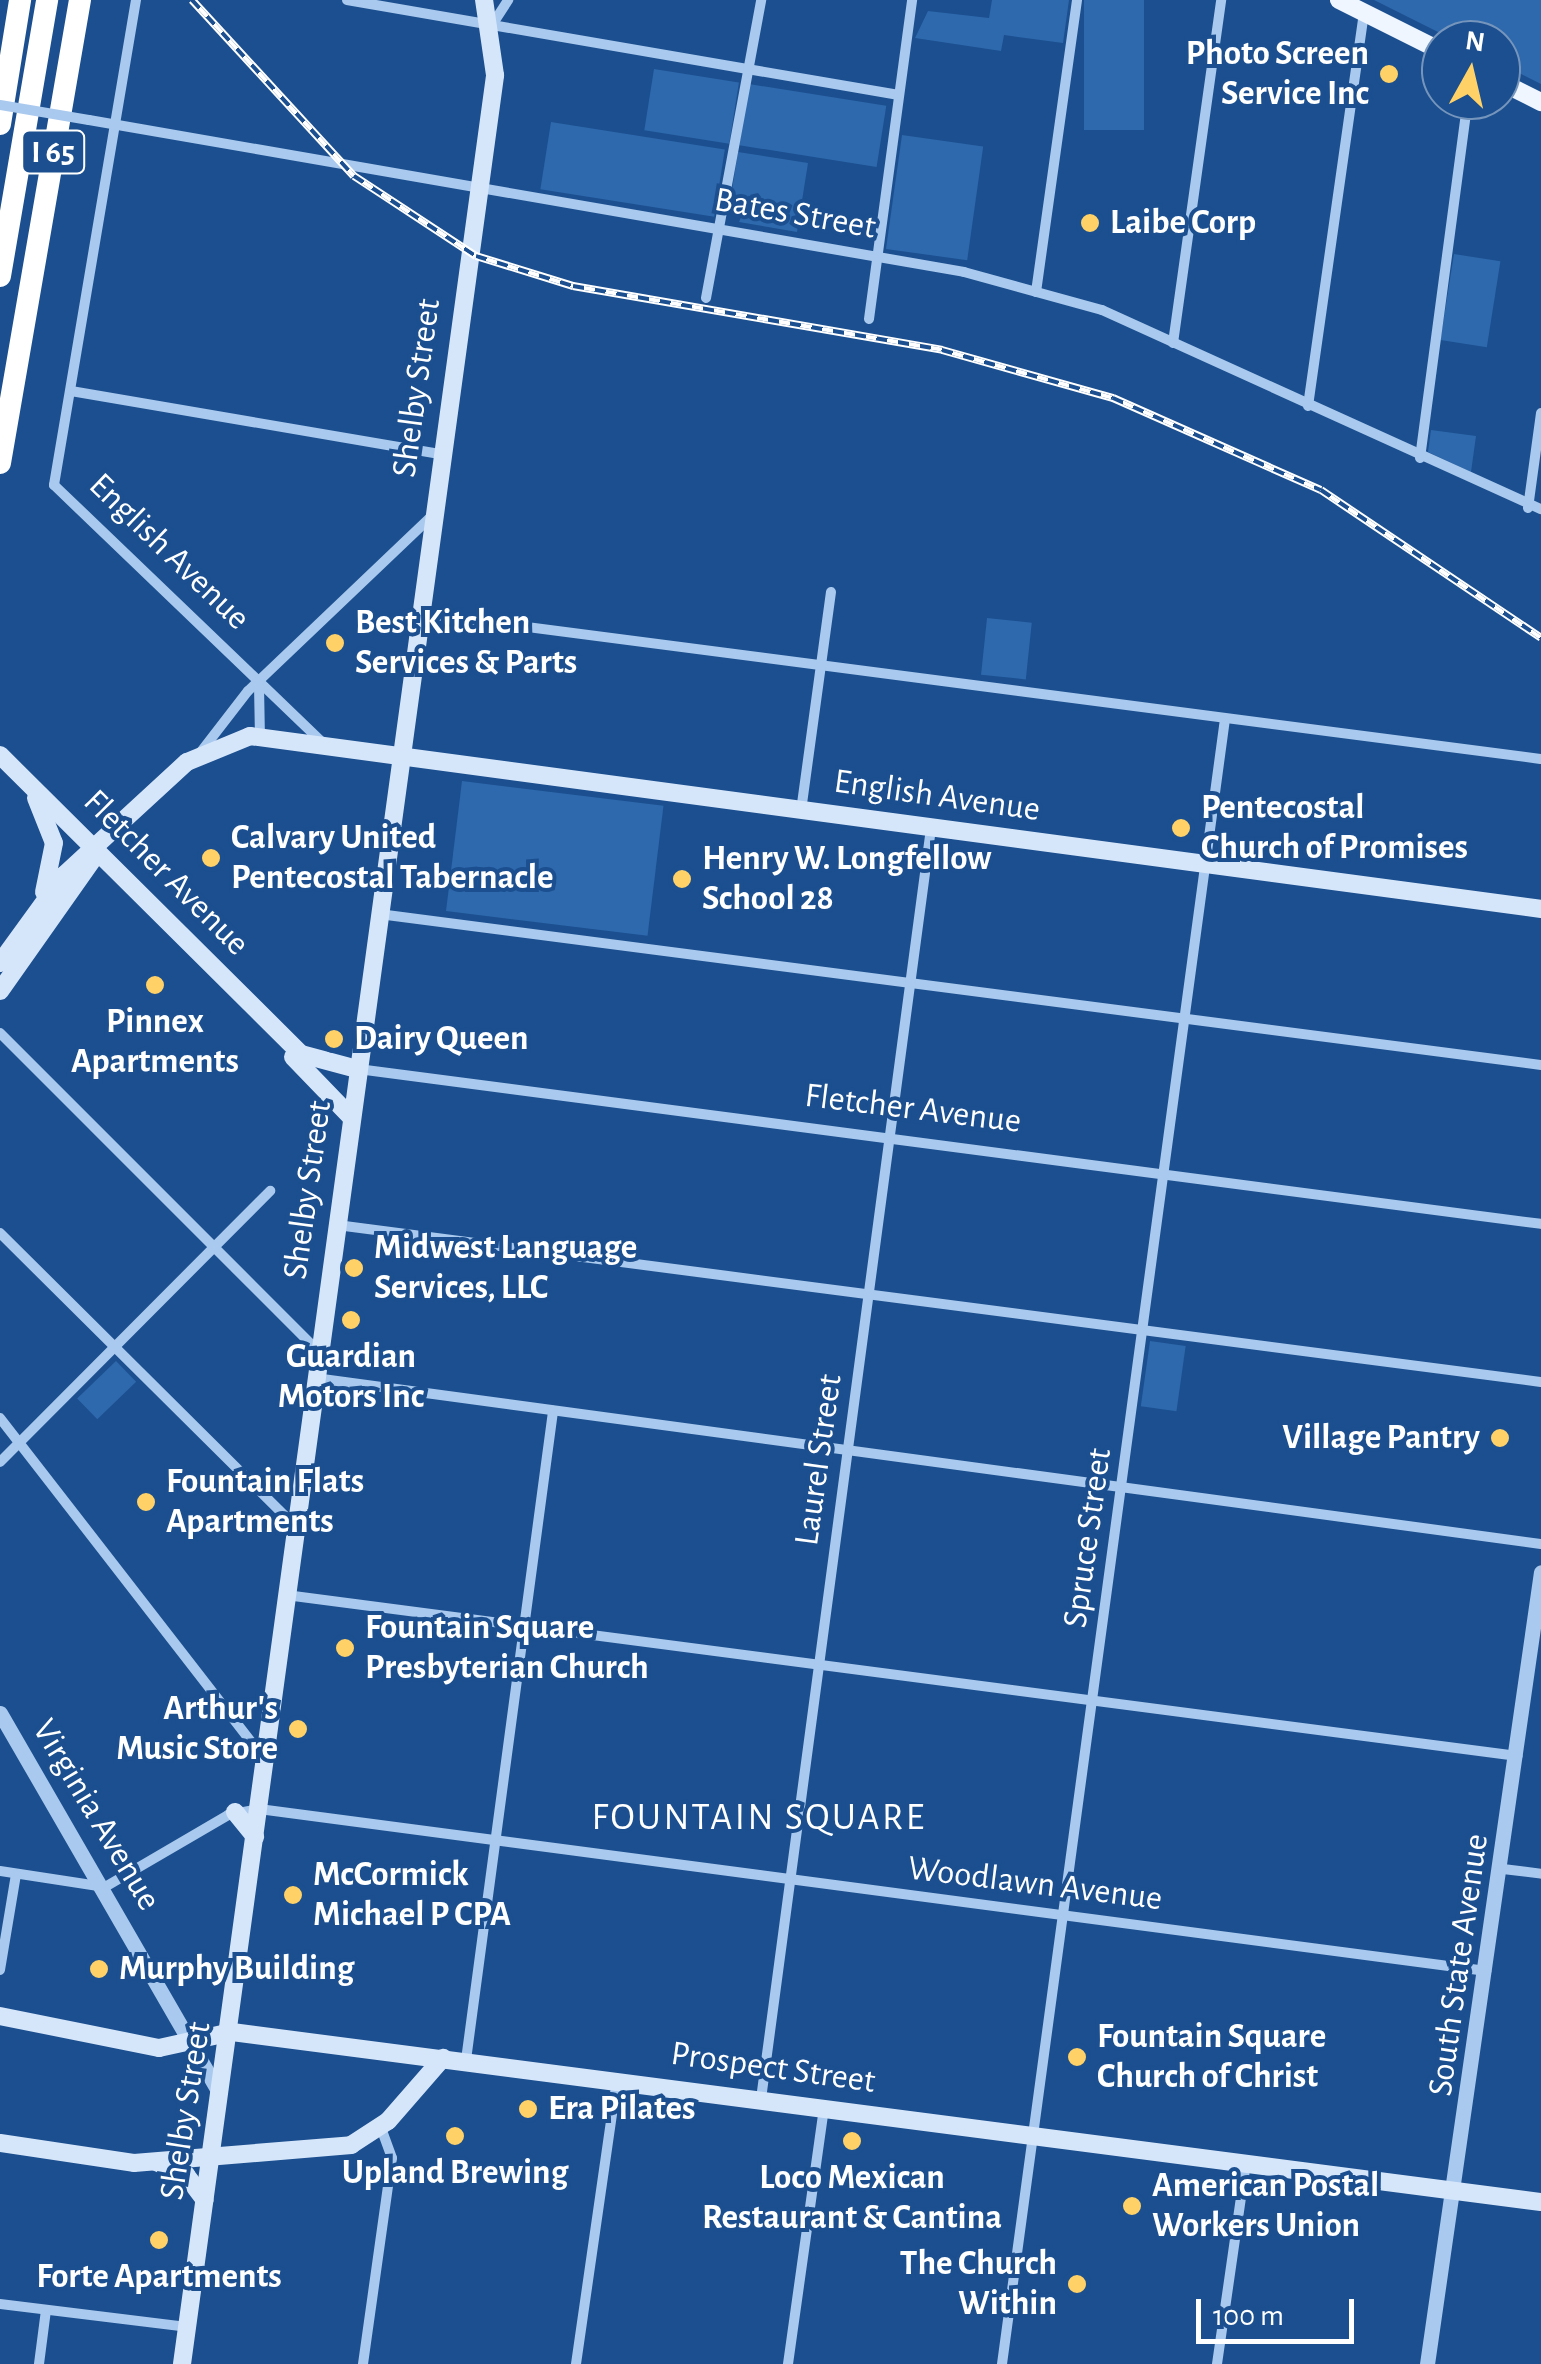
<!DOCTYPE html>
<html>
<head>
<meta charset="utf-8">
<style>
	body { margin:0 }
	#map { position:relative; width:1541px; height:2364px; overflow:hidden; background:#1b4f8f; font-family:"Alegreya Sans",sans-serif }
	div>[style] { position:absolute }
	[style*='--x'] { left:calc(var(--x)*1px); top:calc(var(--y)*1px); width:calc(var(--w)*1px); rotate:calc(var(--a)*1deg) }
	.green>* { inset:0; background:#2e69ad; transform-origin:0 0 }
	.minor>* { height:10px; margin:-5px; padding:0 5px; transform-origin:5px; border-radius:5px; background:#a9c9ee }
	.tertiary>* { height:15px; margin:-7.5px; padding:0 7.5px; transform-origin:7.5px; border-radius:7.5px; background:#a9c9ee }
	.secondary>* { height:18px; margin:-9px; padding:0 9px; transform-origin:9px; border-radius:9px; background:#d6e6fa }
	.primary>* { height:18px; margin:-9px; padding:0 9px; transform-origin:9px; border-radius:9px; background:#f0f6ff }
	.motorway>* { height:22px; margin:-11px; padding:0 11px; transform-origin:11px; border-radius:11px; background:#fff }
	.rail>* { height:8px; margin-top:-4px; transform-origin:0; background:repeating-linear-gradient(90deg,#1b4f8f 0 11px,#fff 0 22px); box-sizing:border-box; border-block:2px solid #fff }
	.minor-bridge>* { height:10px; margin:-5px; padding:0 5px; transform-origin:5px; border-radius:5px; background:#a9c9ee }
	.dots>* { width:28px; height:28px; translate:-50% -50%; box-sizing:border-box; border:5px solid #1b4f8f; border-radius:50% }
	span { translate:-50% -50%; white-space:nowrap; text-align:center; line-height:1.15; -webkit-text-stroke:8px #1b4f8f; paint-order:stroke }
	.shield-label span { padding:2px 8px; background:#1b4f8f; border:2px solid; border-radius:8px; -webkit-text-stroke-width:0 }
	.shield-label { font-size:32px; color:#fff; font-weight:700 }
	.poi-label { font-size:35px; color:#fff; font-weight:700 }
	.right { translate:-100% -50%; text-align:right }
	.left { translate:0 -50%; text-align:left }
	.street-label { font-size:35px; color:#fff }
	.neighbourhood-label { font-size:38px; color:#fff; letter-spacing:2.5px }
	.north { position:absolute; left:1421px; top:20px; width:100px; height:100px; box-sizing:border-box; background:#1b4f8f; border:2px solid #7695bc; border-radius:50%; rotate:8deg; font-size:28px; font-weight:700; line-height:40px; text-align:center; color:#fff }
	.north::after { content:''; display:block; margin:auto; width:35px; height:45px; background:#ffd166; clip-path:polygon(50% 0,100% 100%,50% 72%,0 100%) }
	.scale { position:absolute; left:1196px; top:2299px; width:158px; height:45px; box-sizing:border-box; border:5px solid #fff; border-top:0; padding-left:12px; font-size:30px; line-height:35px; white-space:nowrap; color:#fff; -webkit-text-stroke:8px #1b4f8f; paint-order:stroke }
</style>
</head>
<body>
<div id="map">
	<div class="green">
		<i style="clip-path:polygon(992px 0,1069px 0,1063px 43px,1004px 35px,1001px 51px,915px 38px,928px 11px,989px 18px)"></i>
		<i style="left:1084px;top:0;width:60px;height:130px"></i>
		<i style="clip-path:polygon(1374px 0,1541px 0,1541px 84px,1501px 64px,1501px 40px,1454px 40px)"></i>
		<i style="left:654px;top:69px;width:86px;height:62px;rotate:9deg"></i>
		<i style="left:749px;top:84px;width:139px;height:62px;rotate:9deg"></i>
		<i style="left:551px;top:122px;width:176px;height:68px;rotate:9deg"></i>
		<i style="left:902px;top:135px;width:82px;height:115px;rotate:8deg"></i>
		<i style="clip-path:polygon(738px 152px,808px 163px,797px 232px,739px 222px,748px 200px,731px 196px)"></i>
		<i style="left:1454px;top:254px;width:47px;height:87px;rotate:9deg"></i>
		<i style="clip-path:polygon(1431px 430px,1476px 436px,1471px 472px,1428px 452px)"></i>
		<i style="left:987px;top:618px;width:45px;height:57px;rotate:6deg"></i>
		<i style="left:462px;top:781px;width:203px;height:131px;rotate:7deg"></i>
		<i style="left:1150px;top:1341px;width:36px;height:66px;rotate:8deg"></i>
		<i style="left:116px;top:1361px;width:29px;height:54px;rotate:46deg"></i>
	</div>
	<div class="minor">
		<i style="--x:136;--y:0;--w:492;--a:99.6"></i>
		<i style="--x:54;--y:485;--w:371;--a:43.8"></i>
		<i style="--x:347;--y:0;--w:560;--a:9.77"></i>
		<i style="--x:492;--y:25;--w:30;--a:-57"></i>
		<i style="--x:89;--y:120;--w:888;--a:9.85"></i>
		<i style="--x:964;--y:272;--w:143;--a:15.4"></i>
		<i style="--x:1102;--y:310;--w:482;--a:24.4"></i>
		<i style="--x:1036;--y:292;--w:295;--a:-82"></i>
		<i style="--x:706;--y:298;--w:303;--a:-79.5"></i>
		<i style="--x:869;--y:319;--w:322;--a:-82.3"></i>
		<i style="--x:1173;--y:343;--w:346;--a:-82"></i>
		<i style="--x:71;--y:391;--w:374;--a:9.7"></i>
		<i style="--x:1308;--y:406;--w:397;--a:-81.9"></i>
		<i style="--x:1420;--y:458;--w:361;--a:-82.4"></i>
		<i style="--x:1528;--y:508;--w:96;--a:-82.2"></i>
		<i style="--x:420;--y:613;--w:1130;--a:7.42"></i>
		<i style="--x:259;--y:686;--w:50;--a:88.9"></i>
		<i style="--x:200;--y:753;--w:78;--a:-52.3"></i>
		<i style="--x:248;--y:691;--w:254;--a:-43.6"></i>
		<i style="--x:801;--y:811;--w:221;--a:-82.2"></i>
		<i style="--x:379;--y:914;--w:1172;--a:7.4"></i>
		<i style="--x:0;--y:1033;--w:450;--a:45"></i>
		<i style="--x:358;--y:1069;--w:1193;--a:7.46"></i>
		<i style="--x:337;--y:1225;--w:1214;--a:7.43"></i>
		<i style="--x:0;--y:1233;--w:417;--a:44.8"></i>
		<i style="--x:315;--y:1378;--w:1237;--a:7.71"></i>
		<i style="--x:0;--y:1418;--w:429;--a:52.2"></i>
		<i style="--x:0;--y:1462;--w:383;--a:-45.1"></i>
		<i style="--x:286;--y:1595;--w:1242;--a:7.45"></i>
		<i style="--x:1503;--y:1869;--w:38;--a:7"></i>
		<i style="--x:0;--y:1871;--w:106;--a:8.7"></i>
		<i style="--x:105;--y:1887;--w:143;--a:-30.3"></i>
		<i style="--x:228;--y:1815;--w:32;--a:-11"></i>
		<i style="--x:259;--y:1809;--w:1238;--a:7.52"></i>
		<i style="--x:0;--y:1970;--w:97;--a:-80.5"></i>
		<i style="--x:466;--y:2060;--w:655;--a:-82.36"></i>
		<i style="--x:761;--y:2099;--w:1282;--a:-82.38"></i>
		<i style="--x:0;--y:2304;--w:188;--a:7"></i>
		<i style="--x:39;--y:2364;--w:54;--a:-82.6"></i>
		<i style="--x:363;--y:2364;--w:208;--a:-82"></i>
		<i style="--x:392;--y:2158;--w:32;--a:-110"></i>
		<i style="--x:576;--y:2364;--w:286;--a:-81.8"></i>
		<i style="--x:788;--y:2364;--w:259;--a:-82"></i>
		<i style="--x:1002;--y:2364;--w:1660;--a:-82.28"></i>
		<i style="--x:1217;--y:2364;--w:203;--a:-81.8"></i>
	</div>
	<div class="tertiary">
		<i style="--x:0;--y:1713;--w:435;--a:60"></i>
		<i style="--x:1427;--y:2364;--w:800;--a:-81.81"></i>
	</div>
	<div class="secondary">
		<i style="--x:0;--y:755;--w:424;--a:44.8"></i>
		<i style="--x:301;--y:1054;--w:58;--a:15"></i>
		<i style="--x:36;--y:798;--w:48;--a:68.2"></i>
		<i style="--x:54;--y:843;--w:50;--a:101.5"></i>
		<i style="--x:0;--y:963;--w:109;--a:-54"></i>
		<i style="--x:64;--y:875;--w:167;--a:-42.6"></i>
		<i style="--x:187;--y:762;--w:68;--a:-22.4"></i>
		<i style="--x:250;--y:736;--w:1303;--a:7.63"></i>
		<i style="--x:0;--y:991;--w:166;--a:-54.8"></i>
		<i style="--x:293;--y:1057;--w:83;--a:46"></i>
		<i style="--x:235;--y:1812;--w:32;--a:51"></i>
		<i style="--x:0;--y:2016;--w:162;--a:11.4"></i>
		<i style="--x:159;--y:2048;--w:75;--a:-12.4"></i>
		<i style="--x:232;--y:2032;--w:1320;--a:7.4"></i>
		<i style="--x:0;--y:2143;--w:135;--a:8.5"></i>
		<i style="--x:134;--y:2163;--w:218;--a:-4.7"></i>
		<i style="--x:351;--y:2145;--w:44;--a:-33"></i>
		<i style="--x:388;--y:2121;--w:84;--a:-48.9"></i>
		<i style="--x:156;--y:2162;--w:33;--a:23"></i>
		<i style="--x:186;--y:2175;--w:31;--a:53"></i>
		<i style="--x:182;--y:2364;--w:2310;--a:-82.21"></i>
		<i style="--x:495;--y:75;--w:76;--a:-98.3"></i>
	</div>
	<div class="primary">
		<i style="--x:1339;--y:0;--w:114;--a:26.6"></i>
		<i style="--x:1501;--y:82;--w:45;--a:26.6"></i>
	</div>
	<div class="motorway">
		<i style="--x:0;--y:124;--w:126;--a:-80.8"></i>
		<i style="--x:0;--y:276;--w:280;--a:-80.3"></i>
		<i style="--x:0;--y:463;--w:470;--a:-80.2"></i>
	</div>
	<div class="rail">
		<i style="--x:192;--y:0;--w:239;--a:47.4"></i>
		<i style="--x:354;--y:176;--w:146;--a:33.3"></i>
		<i style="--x:476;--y:256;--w:102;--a:17.2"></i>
		<i style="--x:573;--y:286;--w:375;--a:9.8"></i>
		<i style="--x:942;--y:350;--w:178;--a:15.7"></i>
		<i style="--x:1113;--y:398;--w:227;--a:23.9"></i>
		<i style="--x:1321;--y:490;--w:265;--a:33.9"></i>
	</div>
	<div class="minor-bridge">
		<i style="--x:0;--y:105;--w:90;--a:9.6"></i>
	</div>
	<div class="dots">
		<i style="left:1389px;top:74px;background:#ffd166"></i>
		<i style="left:1090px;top:223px;background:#ffd166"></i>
		<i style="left:335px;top:643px;background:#ffd166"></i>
		<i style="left:1181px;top:828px;background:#ffd166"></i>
		<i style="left:211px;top:858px;background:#ffd166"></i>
		<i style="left:682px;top:879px;background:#ffd166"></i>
		<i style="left:155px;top:985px;background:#ffd166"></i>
		<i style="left:334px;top:1039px;background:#ffd166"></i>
		<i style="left:354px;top:1268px;background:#ffd166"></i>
		<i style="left:351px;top:1320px;background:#ffd166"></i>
		<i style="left:1500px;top:1438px;background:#ffd166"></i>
		<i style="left:146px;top:1502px;background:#ffd166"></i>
		<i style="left:345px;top:1648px;background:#ffd166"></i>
		<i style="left:298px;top:1729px;background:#ffd166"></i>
		<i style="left:293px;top:1895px;background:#ffd166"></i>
		<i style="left:99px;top:1969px;background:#ffd166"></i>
		<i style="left:1077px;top:2057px;background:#ffd166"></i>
		<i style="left:528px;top:2109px;background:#ffd166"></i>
		<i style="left:455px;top:2136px;background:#ffd166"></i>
		<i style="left:852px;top:2141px;background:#ffd166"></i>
		<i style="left:1132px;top:2206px;background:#ffd166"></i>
		<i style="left:159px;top:2240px;background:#ffd166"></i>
		<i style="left:1077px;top:2284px;background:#ffd166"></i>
	</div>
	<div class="shield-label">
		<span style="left:53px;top:152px">I 65</span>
	</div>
	<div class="poi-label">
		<span class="right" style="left:1369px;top:74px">Photo Screen<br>Service Inc</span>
		<span class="left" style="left:1110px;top:223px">Laibe Corp</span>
		<span class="left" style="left:355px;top:643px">Best Kitchen<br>Services &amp; Parts</span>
		<span class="left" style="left:1201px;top:828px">Pentecostal<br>Church of Promises</span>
		<span class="left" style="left:231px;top:858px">Calvary United<br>Pentecostal Tabernacle</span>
		<span class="left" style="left:702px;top:879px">Henry W. Longfellow<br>School 28</span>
		<span style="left:155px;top:1042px">Pinnex<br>Apartments</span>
		<span class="left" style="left:354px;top:1039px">Dairy Queen</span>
		<span class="left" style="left:374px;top:1268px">Midwest Language<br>Services, LLC</span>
		<span style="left:351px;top:1377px">Guardian<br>Motors Inc</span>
		<span class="right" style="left:1480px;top:1438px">Village Pantry</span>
		<span class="left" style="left:166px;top:1502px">Fountain Flats<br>Apartments</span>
		<span class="left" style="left:365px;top:1648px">Fountain Square<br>Presbyterian Church</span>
		<span class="right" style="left:278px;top:1729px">Arthur's<br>Music Store</span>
		<span class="left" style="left:313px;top:1895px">McCormick<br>Michael P CPA</span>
		<span class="left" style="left:119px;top:1969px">Murphy Building</span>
		<span class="left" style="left:1097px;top:2057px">Fountain Square<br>Church of Christ</span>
		<span class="left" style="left:548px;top:2109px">Era Pilates</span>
		<span style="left:455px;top:2173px">Upland Brewing</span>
		<span style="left:852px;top:2198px">Loco Mexican<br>Restaurant &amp; Cantina</span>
		<span class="left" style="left:1152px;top:2206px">American Postal<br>Workers Union</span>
		<span class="right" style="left:1057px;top:2284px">The Church<br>Within</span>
		<span style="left:159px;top:2277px">Forte Apartments</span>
	</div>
	<div class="street-label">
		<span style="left:795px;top:214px;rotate:10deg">Bates Street</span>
		<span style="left:417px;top:388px;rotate:-82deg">Shelby Street</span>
		<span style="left:169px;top:552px;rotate:44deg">English Avenue</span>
		<span style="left:937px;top:796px;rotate:8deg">English Avenue</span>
		<span style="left:166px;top:873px;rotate:45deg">Fletcher Avenue</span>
		<span style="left:913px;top:1109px;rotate:7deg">Fletcher Avenue</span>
		<span style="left:308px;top:1190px;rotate:-82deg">Shelby Street</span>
		<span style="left:819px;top:1460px;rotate:-82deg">Laurel Street</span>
		<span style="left:1088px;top:1538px;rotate:-82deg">Spruce Street</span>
		<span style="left:96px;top:1815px;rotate:59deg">Virginia Avenue</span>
		<span style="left:1035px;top:1884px;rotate:7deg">Woodlawn Avenue</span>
		<span style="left:1459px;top:1965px;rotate:-82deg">South State Avenue</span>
		<span style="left:773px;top:2068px;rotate:8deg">Prospect Street</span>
		<span style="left:186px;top:2111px;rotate:-81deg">Shelby Street</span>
	</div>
	<div class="neighbourhood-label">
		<span style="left:759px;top:1819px">FOUNTAIN SQUARE</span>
	</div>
	<div class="north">N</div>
	<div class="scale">100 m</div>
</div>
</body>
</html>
